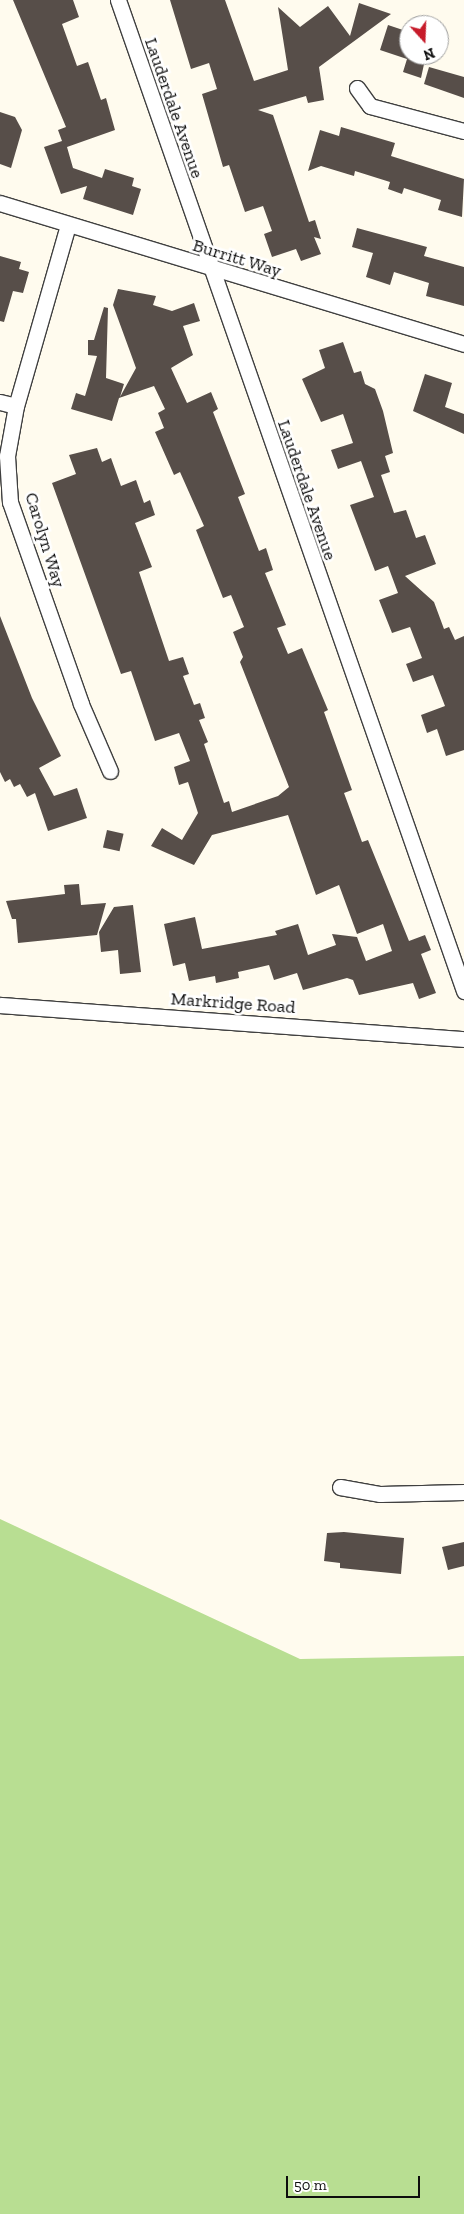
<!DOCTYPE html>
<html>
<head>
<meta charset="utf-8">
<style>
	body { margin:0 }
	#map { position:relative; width:464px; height:2214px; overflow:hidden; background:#fffbee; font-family:"Zilla Slab",serif }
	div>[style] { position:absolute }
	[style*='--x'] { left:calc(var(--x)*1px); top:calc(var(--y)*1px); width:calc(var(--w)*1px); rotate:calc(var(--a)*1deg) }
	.forest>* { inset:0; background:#b8de92 }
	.building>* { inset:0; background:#574e49; transform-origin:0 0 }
	.roads { filter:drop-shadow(1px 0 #404040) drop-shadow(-1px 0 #404040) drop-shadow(0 1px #404040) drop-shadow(0 -1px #404040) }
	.street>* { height:15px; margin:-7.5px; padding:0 7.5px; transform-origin:7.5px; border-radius:7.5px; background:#fff }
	span { translate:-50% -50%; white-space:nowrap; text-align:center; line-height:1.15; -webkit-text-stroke:5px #fff; paint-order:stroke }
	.street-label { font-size:18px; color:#0d0d0d }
	.north { position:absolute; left:399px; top:15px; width:50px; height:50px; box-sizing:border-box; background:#fff; border:1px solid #9e9e9e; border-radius:50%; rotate:160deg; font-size:14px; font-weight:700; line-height:20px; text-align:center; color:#0d0d0d }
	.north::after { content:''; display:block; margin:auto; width:18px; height:22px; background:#c71b2a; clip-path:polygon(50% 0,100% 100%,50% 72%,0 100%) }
	.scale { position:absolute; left:286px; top:2176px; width:134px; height:22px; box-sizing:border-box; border:2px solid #0d0d0d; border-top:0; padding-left:6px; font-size:15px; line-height:18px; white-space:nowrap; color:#0d0d0d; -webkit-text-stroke:4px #fff; paint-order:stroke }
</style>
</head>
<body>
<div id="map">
	<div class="forest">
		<i style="clip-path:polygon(0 1519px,300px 1659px,464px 1656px,464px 2214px,0 2214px)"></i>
	</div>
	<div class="building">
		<i style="clip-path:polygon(13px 0,73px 0,79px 17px,62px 24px,77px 66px,88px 62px,101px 100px,106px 98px,115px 130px,67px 147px,73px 168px,102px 178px,105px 169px,134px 178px,132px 186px,141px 189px,133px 215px,83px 199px,87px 186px,61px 194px,44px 147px,62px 141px,58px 130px,66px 127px)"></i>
		<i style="clip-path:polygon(170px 0,225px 0,254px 81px,288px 70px,278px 7px,300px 27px,328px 6px,350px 36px,359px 3px,391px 14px,319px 67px,324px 100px,308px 103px,306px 96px,258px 110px,273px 115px,309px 222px,315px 220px,321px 239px,314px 237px,321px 254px,301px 261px,296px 249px,272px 257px,264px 234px,272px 231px,263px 206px,245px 212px,229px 165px,223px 167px,202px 94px,217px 89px,209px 63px,191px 69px)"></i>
		<i style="clip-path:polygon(388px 25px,409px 32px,409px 55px,426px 55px,421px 78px,403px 72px,407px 59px,380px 50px)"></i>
		<i style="clip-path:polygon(429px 67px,464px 77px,464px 98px,424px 84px)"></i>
		<i style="clip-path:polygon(0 112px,15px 117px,22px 130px,11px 168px,0 164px)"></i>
		<i style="clip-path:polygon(341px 127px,395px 143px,391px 156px,464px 179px,462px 217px,438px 210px,441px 200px,404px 188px,402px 194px,388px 189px,390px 182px,355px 171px,354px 176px,321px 166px,308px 171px,320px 130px,339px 136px)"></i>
		<i style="clip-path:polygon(357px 228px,427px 247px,424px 256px,464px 267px,464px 306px,426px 296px,429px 283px,394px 272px,390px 285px,366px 277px,373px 253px,352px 247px)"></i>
		<i style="clip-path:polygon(0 256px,21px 262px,19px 269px,29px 272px,23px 293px,13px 291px,4px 322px,0 321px)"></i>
		<i style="clip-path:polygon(118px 289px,156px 296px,153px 305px,172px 311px,194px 303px,200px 321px,183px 326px,193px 355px,171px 368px,187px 403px,211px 392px,218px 409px,213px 412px,245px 494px,238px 497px,259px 551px,266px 548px,273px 570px,265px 573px,286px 625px,277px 628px,288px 654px,302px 648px,328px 710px,324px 712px,352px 790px,344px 793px,362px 842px,368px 840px,409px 941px,425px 935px,431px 950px,421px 954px,436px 993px,419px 999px,413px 983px,359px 995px,353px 980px,347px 978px,303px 990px,297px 973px,274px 980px,269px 965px,238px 972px,239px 978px,216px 983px,215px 976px,189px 981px,185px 963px,173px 966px,164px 924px,195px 917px,202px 949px,277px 935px,275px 931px,298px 924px,308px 955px,336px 945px,332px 934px,357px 937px,366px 961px,392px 951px,383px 924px,357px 934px,339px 885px,316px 895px,288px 815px,212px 835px,194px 865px,151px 846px,162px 828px,182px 840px,198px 813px,188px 782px,179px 785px,174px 767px,190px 761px,179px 733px,155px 741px,131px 671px,121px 674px,52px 483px,76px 474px,69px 455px,97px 448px,102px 462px,111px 458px,121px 486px,136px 480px,144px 503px,150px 500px,155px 515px,135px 523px,152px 567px,139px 572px,169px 661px,183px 657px,189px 674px,183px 676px,194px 705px,200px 703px,205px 718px,199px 720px,208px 742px,204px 744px,224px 803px,229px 801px,232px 812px,278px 796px,289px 787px,240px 662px,243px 657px,233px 632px,244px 627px,231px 595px,223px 598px,196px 530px,204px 526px,180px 472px,174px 475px,155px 432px,164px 428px,158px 413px,165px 409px,154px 386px,119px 398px,112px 421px,71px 409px,76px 393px,85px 396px,97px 356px,88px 355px,88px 340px,94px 340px,104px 307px,108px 308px,106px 378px,124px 384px,120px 397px,136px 368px,113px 305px)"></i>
		<i style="clip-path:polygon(343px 342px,354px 373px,361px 371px,365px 384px,375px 389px,383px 411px,393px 453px,385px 456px,390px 472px,381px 475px,394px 513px,406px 510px,416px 538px,425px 535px,436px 564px,405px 576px,434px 602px,444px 629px,449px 627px,455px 640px,464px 636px,464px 750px,446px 756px,437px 729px,427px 733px,421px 715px,445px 706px,433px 675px,413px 682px,406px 664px,422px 658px,410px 627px,392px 633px,379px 600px,398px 593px,388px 566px,375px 571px,350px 505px,374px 497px,361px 461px,338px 469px,331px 450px,353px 443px,343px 414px,321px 422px,302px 379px,325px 368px,319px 350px)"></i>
		<i style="clip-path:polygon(425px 374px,452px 383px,445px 407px,464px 414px,464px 434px,413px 411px)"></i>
		<i style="clip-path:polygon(0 616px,32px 698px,61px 756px,39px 768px,54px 796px,77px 788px,87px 818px,48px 831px,35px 793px,27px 797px,20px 784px,14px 787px,10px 779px,5px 782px,0 772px)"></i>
		<i style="left:107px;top:830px;width:17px;height:18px;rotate:13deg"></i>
		<i style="clip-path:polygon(79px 884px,81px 905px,106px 903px,97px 935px,18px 943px,16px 919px,12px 919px,6px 901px,65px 894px,64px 885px)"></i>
		<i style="clip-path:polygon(133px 905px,141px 972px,120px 974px,118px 950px,101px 952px,99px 932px,114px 907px)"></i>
		<i style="clip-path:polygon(344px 1532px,404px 1538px,401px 1574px,340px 1568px,340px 1563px,324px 1561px,327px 1533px)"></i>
		<i style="clip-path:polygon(464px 1542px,464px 1566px,448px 1570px,442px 1547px)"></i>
	</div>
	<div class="roads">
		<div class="street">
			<i style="--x:118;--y:0;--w:1050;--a:70.75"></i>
			<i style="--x:357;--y:88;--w:22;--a:54"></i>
			<i style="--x:370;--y:106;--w:97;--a:14.9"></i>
			<i style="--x:0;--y:203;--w:485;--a:16.9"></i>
			<i style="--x:68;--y:225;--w:188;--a:106"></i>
			<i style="--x:16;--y:406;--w:51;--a:100.2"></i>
			<i style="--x:7;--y:456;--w:46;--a:86.3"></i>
			<i style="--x:10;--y:502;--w:214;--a:70.6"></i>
			<i style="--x:81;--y:704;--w:73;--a:66.6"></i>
			<i style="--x:0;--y:402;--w:16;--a:14"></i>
			<i style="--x:0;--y:1005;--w:465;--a:4.2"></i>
			<i style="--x:340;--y:1487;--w:41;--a:9.9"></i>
			<i style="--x:380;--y:1494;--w:84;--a:-1.4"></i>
		</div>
	</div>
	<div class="street-label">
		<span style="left:174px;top:108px;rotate:71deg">Lauderdale Avenue</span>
		<span style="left:237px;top:258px;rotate:17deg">Burritt Way</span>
		<span style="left:307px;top:490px;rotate:71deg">Lauderdale Avenue</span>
		<span style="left:45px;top:540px;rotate:73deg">Carolyn Way</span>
		<span style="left:233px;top:1003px;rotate:4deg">Markridge Road</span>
	</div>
	<div class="north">N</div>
	<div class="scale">50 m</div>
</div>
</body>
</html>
